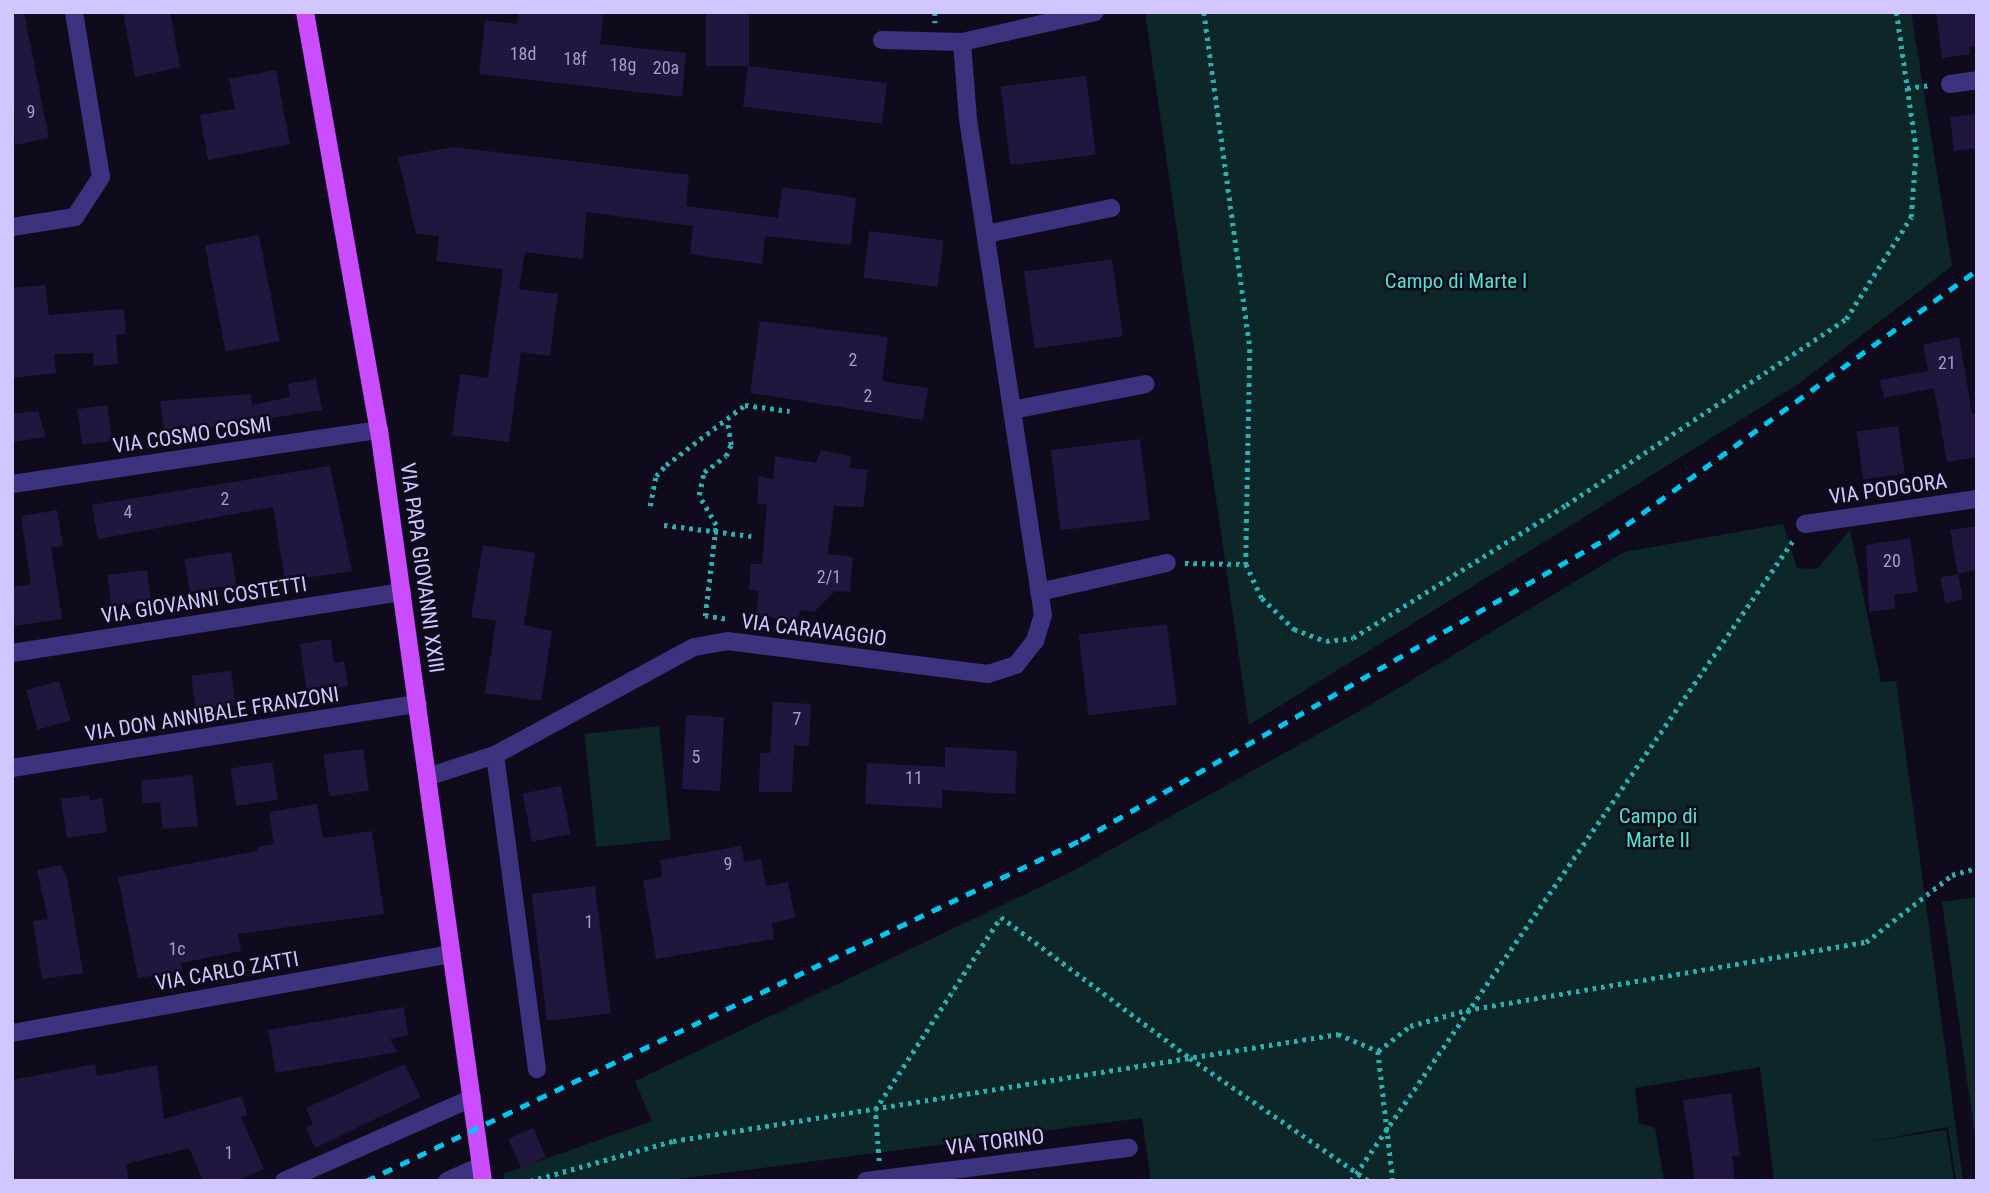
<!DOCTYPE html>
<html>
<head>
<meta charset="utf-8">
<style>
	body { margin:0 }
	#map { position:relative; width:1989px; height:1193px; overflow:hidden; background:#0f0b1d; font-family:"Roboto Condensed",sans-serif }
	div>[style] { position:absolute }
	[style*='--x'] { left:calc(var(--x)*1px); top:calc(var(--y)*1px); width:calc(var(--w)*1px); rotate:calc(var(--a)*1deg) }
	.green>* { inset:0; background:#0d2627; transform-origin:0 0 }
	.building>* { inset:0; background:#21163e; transform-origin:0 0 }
	.path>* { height:4.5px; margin-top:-2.25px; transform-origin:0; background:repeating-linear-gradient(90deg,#28b1b2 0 3.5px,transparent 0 8.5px) }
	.minor>* { height:18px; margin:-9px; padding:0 9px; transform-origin:9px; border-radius:9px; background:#3b337e }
	.major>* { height:18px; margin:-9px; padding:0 9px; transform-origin:9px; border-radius:9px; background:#c94dff }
	.rail>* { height:5px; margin-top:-2.5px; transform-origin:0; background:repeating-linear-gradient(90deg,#00c9f1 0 10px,transparent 0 19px) }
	span { translate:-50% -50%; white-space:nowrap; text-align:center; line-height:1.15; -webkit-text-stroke:5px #0f0b1d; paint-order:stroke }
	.number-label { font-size:18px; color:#a59acf }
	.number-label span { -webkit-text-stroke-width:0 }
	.park-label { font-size:21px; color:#4fe3c8 }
	.street-label { font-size:21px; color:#d1c6ff }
	.frame { position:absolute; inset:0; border:14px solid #d1c6ff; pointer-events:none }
</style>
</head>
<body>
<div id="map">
	<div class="green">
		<i style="clip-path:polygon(1145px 12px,1911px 12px,1952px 266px,1797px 385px,1249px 725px)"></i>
		<i style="clip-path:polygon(1783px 524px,1797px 568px,1817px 569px,1850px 530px,1881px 682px,1896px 681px,1963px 1181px,1956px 1181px,1948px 1127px,1867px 1142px,1946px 1130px,1954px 1181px,1774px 1181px,1760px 1067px,1635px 1088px,1639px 1123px,1655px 1128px,1664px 1181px,1151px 1181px,1142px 1118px,663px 1181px,505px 1181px,503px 1174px,652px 1121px,635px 1081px,1069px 873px,1372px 704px,1624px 552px)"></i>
		<i style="left:659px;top:726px;width:114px;height:75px;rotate:84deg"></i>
		<i style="clip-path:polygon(1977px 897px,1977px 1150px,1942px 902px)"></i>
	</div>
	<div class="building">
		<i style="clip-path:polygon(12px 12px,24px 12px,49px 138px,15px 145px)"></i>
		<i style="clip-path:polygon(123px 12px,170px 12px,180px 67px,135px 77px)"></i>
		<i style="clip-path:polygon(519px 12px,604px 12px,600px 44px,686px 53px,682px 97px,479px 74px,485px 20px,517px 24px)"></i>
		<i style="left:706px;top:12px;width:43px;height:54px"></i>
		<i style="clip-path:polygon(1936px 12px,1977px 12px,1977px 46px,1969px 47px,1970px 54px,1942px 58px)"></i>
		<i style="left:748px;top:66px;width:140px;height:41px;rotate:7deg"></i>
		<i style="clip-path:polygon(276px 70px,290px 144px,208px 160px,200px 115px,235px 109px,229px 79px)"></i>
		<i style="left:1086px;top:76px;width:79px;height:86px;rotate:83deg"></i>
		<i style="clip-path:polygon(1977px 114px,1977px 148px,1954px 151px,1950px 117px)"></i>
		<i style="clip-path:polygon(454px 147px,689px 175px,686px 206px,778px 218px,782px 187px,856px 198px,851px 245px,765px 236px,762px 264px,690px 254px,693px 226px,586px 212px,583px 259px,525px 252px,519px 289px,558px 294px,550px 356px,521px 352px,509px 442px,452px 435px,460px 374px,488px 378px,503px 269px,436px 261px,439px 236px,416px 234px,398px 157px)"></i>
		<i style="left:869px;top:231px;width:75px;height:47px;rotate:7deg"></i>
		<i style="left:259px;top:235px;width:108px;height:55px;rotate:79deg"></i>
		<i style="left:1112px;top:259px;width:78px;height:89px;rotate:82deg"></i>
		<i style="clip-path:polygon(45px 285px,49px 315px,124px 309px,126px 334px,116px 335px,118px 364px,94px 366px,93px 353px,54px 354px,56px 373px,12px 378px,12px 288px)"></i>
		<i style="clip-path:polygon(760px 321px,888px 337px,882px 381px,928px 388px,923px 420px,750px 393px)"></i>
		<i style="clip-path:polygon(1959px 337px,1972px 414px,1977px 413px,1977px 457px,1947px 462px,1934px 388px,1884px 398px,1880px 380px,1928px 371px,1923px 345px)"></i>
		<i style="clip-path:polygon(316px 379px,322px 410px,165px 435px,160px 401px,251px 394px,252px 405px,290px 397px,288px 384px)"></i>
		<i style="left:107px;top:405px;width:36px;height:30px;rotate:82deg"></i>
		<i style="clip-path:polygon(38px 411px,46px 437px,12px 442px,12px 414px)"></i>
		<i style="left:1898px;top:426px;width:48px;height:42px;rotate:82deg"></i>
		<i style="left:1140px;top:439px;width:81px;height:90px;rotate:83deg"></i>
		<i style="clip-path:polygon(821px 450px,851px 456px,850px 468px,868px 470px,863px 507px,834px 506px,828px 554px,853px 557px,850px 592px,835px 591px,814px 612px,800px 610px,798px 621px,756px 615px,759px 591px,749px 590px,751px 564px,762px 564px,767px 505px,757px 503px,759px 476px,773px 479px,775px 456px,816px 463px)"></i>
		<i style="clip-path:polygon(330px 466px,352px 571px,285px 581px,273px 507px,98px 539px,92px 505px)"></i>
		<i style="clip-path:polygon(57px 510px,63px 546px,51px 547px,62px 619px,15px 626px,12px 587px,31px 584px,21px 516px)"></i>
		<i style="clip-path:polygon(1977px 526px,1977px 570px,1958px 574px,1950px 530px)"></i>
		<i style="clip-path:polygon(1910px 538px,1918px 592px,1894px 595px,1895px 608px,1869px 612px,1866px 545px)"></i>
		<i style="clip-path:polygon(483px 545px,535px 553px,524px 625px,552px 631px,541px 701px,485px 693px,496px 621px,471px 617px)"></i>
		<i style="left:231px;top:552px;width:33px;height:47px;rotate:81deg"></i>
		<i style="left:147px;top:570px;width:31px;height:40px;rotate:83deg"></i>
		<i style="left:1958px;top:574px;width:26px;height:18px;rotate:79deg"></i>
		<i style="left:1167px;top:624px;width:81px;height:89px;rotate:83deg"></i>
		<i style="clip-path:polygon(331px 639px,334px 663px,344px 661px,348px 686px,307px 692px,300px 644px)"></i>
		<i style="left:231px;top:671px;width:34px;height:40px;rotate:83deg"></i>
		<i style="left:59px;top:681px;width:41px;height:34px;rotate:74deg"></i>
		<i style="clip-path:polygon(773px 702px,811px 704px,809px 746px,794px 745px,792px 792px,759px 792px,760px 753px,770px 753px)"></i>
		<i style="left:686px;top:715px;width:38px;height:74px;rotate:3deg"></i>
		<i style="clip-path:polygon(945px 747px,1017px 751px,1015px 794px,942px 790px,942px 808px,865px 804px,867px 763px,945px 767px)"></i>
		<i style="left:363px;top:749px;width:42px;height:40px;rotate:82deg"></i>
		<i style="left:272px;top:762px;width:38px;height:42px;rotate:81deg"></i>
		<i style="clip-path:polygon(192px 775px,198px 826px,163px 829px,160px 802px,143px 804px,141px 781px)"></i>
		<i style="left:561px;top:786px;width:49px;height:39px;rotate:79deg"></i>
		<i style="clip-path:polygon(89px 795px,90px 800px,102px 798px,107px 832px,67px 838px,61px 799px)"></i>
		<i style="clip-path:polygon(317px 804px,323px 838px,372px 831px,384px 914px,238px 934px,241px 951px,181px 963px,182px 971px,138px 978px,118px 877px,258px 851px,257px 847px,274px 844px,269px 812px)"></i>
		<i style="clip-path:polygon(741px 846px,744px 862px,761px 859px,766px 886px,788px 882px,795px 918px,772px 923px,774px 939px,656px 959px,643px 880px,662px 877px,660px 860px)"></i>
		<i style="clip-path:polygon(60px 865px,67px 877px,83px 973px,42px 979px,33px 921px,48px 919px,37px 870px)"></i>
		<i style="left:595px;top:886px;width:128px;height:64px;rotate:83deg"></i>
		<i style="clip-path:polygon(404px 1007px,408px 1035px,390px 1039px,397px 1052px,276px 1073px,268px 1030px)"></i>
		<i style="clip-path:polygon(95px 1064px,97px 1076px,157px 1065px,164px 1119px,242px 1096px,247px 1115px,241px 1117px,264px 1169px,236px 1181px,203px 1181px,189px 1148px,126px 1164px,129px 1181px,15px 1181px,12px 1080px)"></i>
		<i style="clip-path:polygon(404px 1064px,421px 1097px,315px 1148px,306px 1128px,313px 1124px,306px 1108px)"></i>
		<i style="clip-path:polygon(1731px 1093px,1740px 1155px,1732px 1156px,1735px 1181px,1695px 1181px,1683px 1100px)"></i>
		<i style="left:533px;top:1128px;width:32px;height:27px;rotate:66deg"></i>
	</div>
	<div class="path">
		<i style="--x:935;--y:12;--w:11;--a:90"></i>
		<i style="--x:1204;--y:12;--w:340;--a:82.2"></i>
		<i style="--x:1250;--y:349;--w:215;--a:91.1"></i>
		<i style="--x:1246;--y:564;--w:38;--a:65"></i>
		<i style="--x:1262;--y:598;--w:45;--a:44.1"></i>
		<i style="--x:1294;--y:629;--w:34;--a:21"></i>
		<i style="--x:1326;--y:641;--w:27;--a:-6"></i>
		<i style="--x:1353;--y:638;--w:251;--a:-32"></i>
		<i style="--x:1566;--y:505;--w:336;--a:-33.6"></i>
		<i style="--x:1846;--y:319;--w:121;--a:-57.5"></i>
		<i style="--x:1911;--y:217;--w:67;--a:-85.7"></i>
		<i style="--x:1916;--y:150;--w:139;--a:-98.2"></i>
		<i style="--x:1907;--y:88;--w:24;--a:-7"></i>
		<i style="--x:650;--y:506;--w:31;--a:-79"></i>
		<i style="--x:656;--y:476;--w:15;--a:-48"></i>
		<i style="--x:666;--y:465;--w:99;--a:-37.2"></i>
		<i style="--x:745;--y:405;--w:45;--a:7.6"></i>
		<i style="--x:664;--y:525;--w:88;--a:7.2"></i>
		<i style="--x:1185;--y:563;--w:61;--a:0.9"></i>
		<i style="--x:725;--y:619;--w:20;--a:-171"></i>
		<i style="--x:705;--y:616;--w:92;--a:-83.1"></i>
		<i style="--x:716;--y:525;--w:34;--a:-120"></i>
		<i style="--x:699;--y:495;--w:24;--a:-78"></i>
		<i style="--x:704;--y:472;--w:27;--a:-36"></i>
		<i style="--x:726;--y:456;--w:12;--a:-66"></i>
		<i style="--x:731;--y:445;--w:26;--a:-99"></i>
		<i style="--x:1378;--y:1051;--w:41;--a:-38"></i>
		<i style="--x:1410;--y:1026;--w:59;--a:-15.7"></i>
		<i style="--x:1467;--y:1010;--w:405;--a:-9.7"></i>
		<i style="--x:1866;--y:942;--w:109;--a:-37.9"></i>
		<i style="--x:1952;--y:875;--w:26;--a:-16"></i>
		<i style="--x:1378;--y:1051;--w:131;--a:83.4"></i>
		<i style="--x:879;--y:1161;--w:51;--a:-94.5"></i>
		<i style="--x:875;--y:1110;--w:230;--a:-56.9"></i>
		<i style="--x:1001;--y:917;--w:236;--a:36.7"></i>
		<i style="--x:1190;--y:1058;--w:217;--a:34.5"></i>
		<i style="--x:530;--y:1181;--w:148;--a:-15.6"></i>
		<i style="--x:673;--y:1141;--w:674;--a:-9.14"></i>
		<i style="--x:1338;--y:1034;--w:43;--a:23"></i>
		<i style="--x:1351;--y:1181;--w:780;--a:-55.39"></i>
	</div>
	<div class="minor">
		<i style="--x:882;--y:40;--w:80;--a:1.4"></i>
		<i style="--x:962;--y:42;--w:136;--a:-12.7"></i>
		<i style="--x:1950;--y:84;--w:27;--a:-8"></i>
		<i style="--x:12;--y:227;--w:64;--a:-9"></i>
		<i style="--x:75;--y:217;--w:48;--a:-57"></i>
		<i style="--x:101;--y:177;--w:167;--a:-99.3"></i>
		<i style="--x:986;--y:234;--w:128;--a:-11.7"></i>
		<i style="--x:1012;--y:410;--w:136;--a:-11"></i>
		<i style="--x:12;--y:484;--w:371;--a:-8.4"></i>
		<i style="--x:1805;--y:524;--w:174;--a:-8.3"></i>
		<i style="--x:1039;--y:592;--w:131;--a:-12.8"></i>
		<i style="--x:12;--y:653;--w:395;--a:-8.9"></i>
		<i style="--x:495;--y:755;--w:317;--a:82.4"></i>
		<i style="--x:12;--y:768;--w:411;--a:-9"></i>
		<i style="--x:427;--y:777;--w:71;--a:-17.9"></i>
		<i style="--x:495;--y:755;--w:226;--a:-28.5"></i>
		<i style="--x:694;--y:647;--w:34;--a:-10"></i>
		<i style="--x:727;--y:641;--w:263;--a:7.2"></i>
		<i style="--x:988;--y:674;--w:29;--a:-18"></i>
		<i style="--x:1016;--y:665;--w:31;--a:-52"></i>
		<i style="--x:1035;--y:641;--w:27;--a:-73"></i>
		<i style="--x:1043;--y:615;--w:502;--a:-98.6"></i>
		<i style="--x:968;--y:119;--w:77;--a:-94.5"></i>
		<i style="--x:12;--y:1033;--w:445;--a:-10.2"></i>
		<i style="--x:284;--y:1181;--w:206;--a:-23.8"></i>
		<i style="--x:447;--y:1181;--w:37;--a:-24"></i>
		<i style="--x:866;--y:1181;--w:265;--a:-7.2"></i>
	</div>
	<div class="major">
		<i style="--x:305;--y:12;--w:424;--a:80"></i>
		<i style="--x:379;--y:430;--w:758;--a:82.12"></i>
	</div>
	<div class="rail">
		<i style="--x:366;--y:1181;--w:792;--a:-25.5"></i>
		<i style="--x:1081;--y:840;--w:611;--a:-29.84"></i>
		<i style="--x:1611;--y:536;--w:452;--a:-36"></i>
	</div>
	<div class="number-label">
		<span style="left:523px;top:54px">18d</span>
		<span style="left:575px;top:59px">18f</span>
		<span style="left:623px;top:65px">18g</span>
		<span style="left:666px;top:68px">20a</span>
		<span style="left:31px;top:112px">9</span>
		<span style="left:853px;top:360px">2</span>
		<span style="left:1947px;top:363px">21</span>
		<span style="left:868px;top:396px">2</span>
		<span style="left:225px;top:499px">2</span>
		<span style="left:128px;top:512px">4</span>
		<span style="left:1892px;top:561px">20</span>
		<span style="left:829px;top:577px">2/1</span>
		<span style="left:797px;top:719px">7</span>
		<span style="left:696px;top:757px">5</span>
		<span style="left:914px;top:778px">11</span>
		<span style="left:728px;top:864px">9</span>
		<span style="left:589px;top:922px">1</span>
		<span style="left:177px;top:949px">1c</span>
		<span style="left:229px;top:1153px">1</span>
	</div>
	<div class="park-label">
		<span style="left:1456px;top:281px">Campo di Marte I</span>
		<span style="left:1658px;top:828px">Campo di<br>Marte II</span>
	</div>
	<div class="street-label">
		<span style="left:192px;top:435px;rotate:-8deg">VIA COSMO COSMI</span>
		<span style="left:1888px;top:489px;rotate:-8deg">VIA PODGORA</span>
		<span style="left:422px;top:568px;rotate:82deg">VIA PAPA GIOVANNI XXIII</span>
		<span style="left:204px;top:600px;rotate:-9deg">VIA GIOVANNI COSTETTI</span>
		<span style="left:814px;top:630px;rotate:7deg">VIA CARAVAGGIO</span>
		<span style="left:212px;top:714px;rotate:-9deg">VIA DON ANNIBALE FRANZONI</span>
		<span style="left:227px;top:971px;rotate:-10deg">VIA CARLO ZATTI</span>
		<span style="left:995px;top:1142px;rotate:-7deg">VIA TORINO</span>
	</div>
	<div class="frame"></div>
</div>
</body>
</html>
